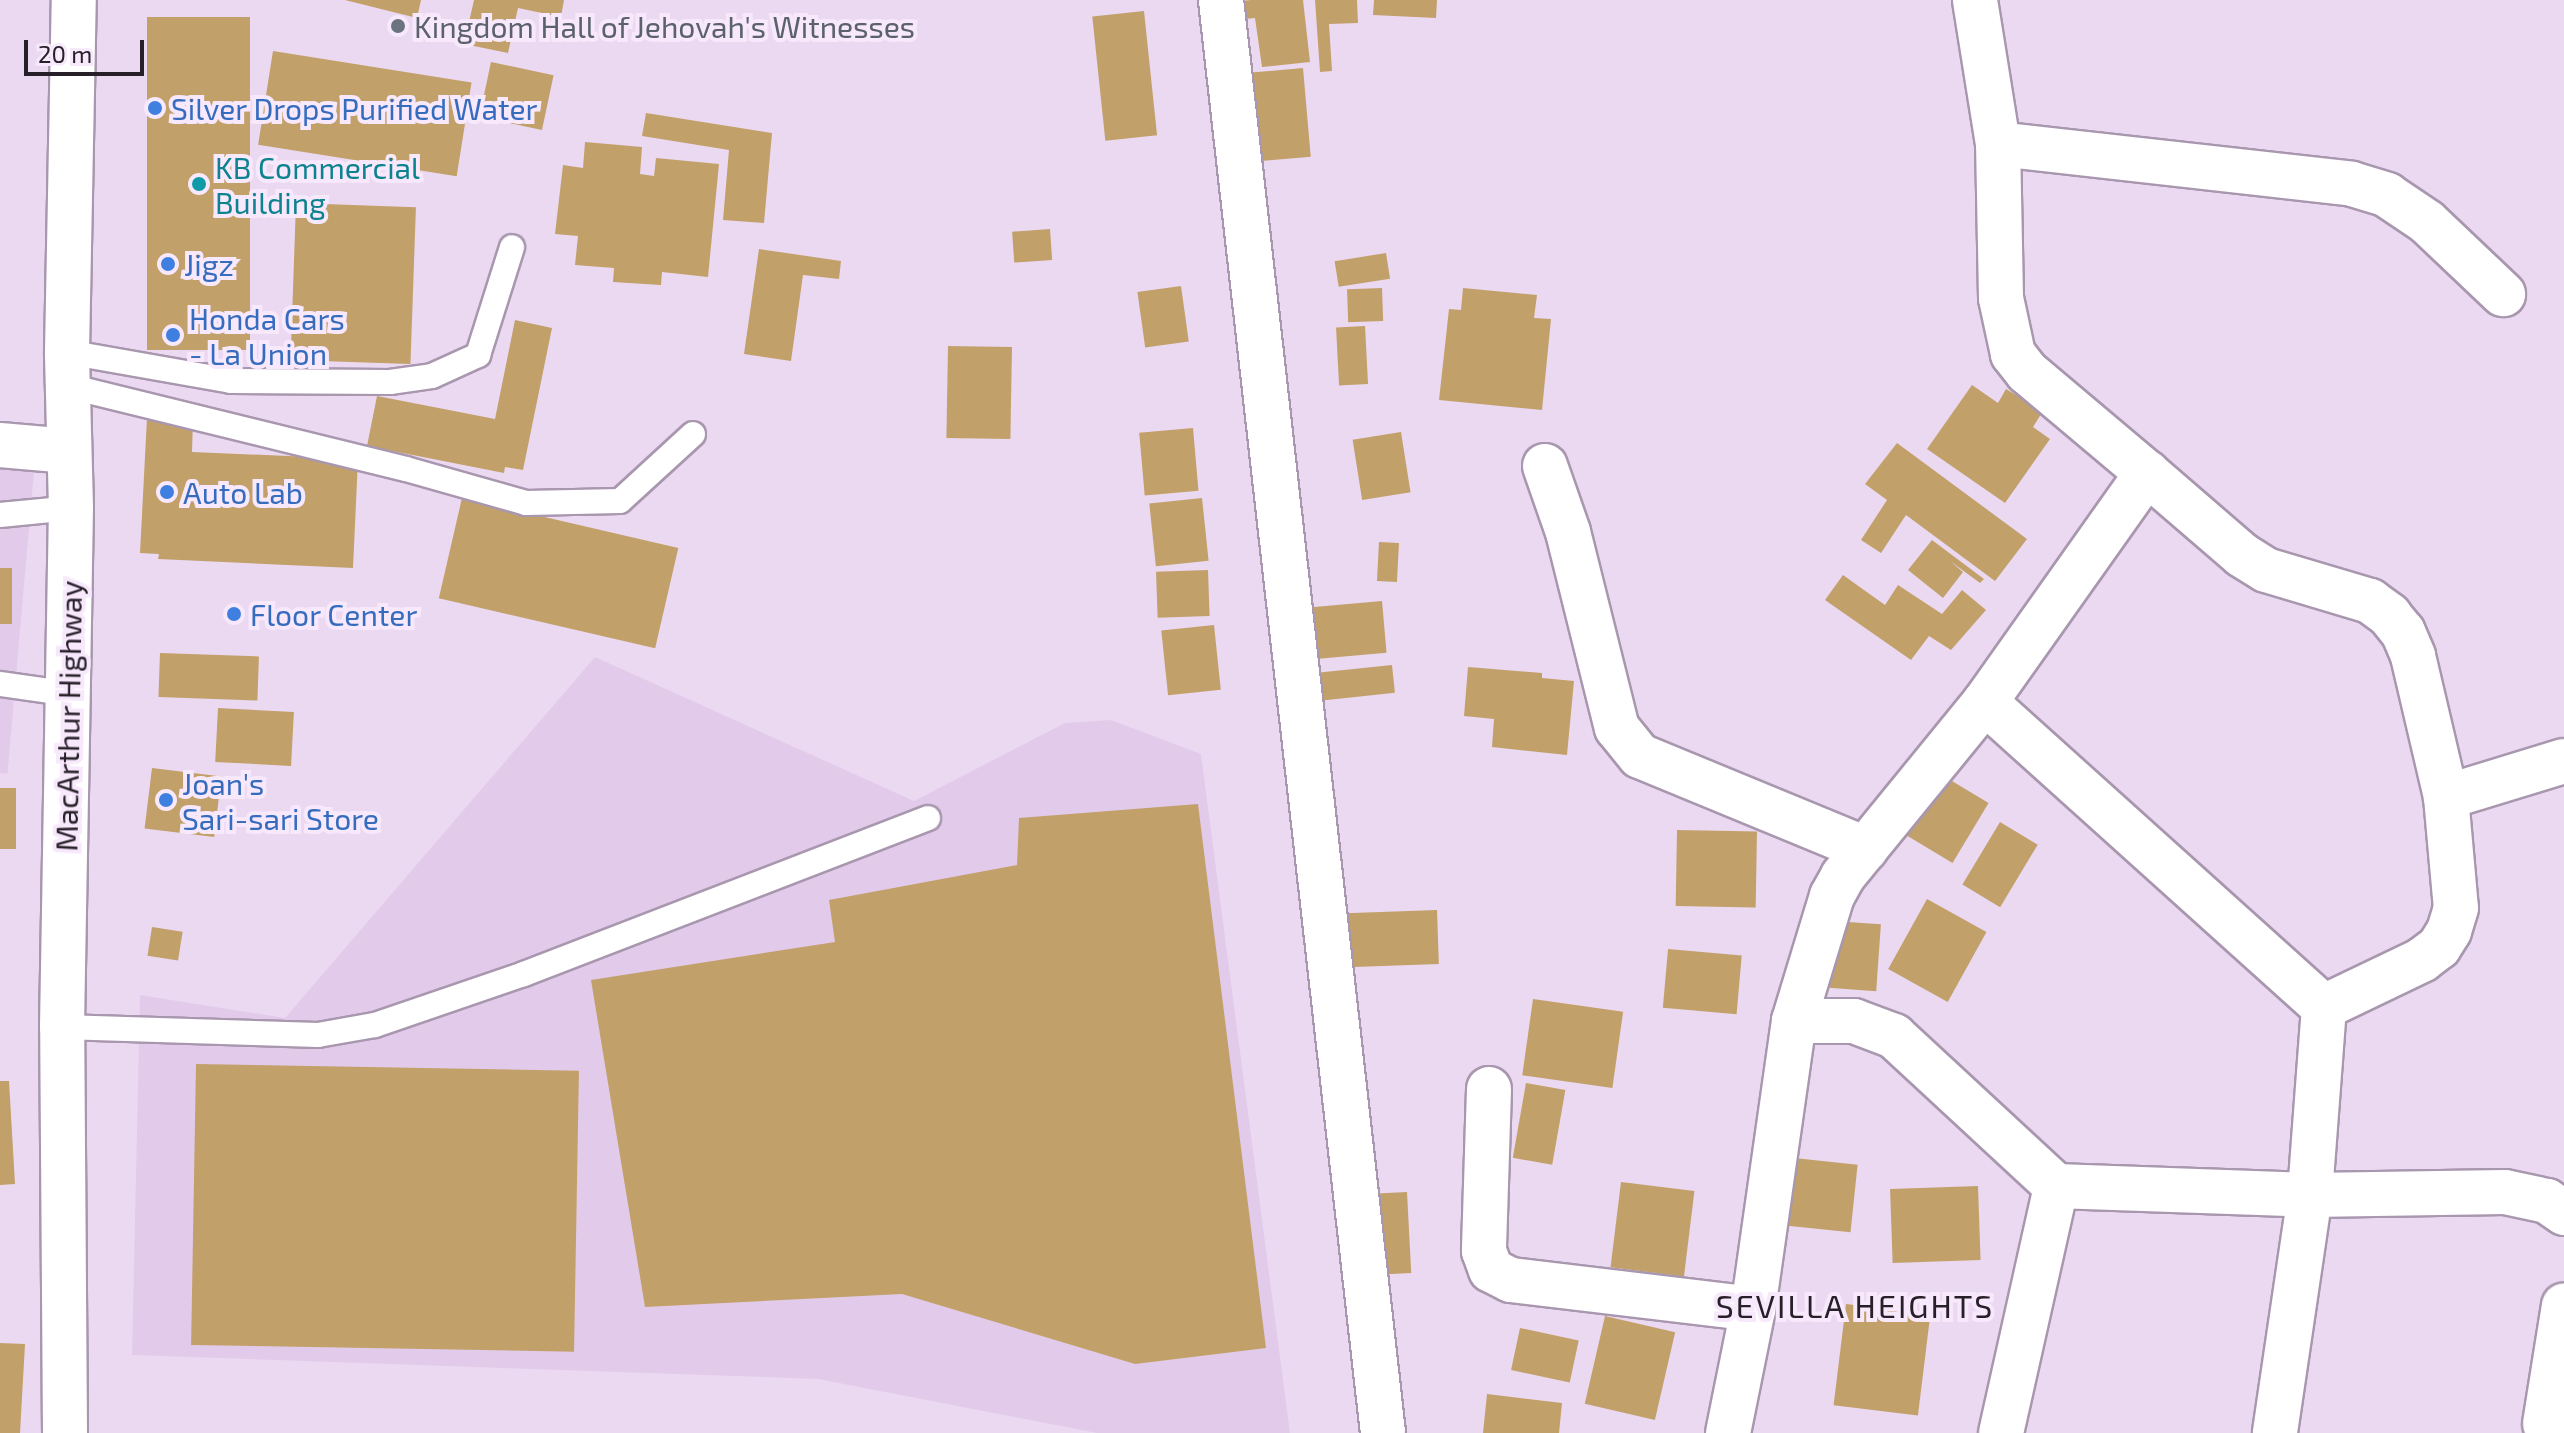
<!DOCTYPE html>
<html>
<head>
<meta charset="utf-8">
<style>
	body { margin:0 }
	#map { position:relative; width:2564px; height:1433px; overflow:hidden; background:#ebd9f2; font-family:"Exo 2",sans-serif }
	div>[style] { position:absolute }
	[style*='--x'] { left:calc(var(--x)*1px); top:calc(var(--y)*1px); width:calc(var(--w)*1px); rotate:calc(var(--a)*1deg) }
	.built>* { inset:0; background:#e2cbea; transform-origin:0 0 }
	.building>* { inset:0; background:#c2a06a; transform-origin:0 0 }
	.roads { filter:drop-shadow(2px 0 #a897ae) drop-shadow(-2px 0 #a897ae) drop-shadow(0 2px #a897ae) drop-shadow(0 -2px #a897ae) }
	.service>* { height:24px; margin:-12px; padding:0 12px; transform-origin:12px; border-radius:12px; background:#fff }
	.minor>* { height:44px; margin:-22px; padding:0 22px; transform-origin:22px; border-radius:22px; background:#fff }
	.trunk>* { height:44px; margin:-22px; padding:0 22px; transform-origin:22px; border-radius:22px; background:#fff }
	.dots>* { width:22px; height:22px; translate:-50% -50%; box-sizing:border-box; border:4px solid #f7e8fc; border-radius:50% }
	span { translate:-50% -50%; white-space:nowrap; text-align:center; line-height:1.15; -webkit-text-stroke:8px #f7e8fc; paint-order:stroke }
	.worship-label { font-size:30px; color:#5b616d }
	.left { translate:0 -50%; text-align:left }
	.shop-label { font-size:30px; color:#366cbe }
	.culture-label { font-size:30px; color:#0d838f }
	.street-label { font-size:30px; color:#272029 }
	.neighbourhood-label { font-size:32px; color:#272029; letter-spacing:2px }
	.scale { position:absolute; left:24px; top:40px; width:120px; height:36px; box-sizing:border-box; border:4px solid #272029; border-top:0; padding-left:10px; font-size:24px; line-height:28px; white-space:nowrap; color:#272029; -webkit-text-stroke:6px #f7e8fc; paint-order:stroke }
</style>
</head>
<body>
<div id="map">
	<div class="built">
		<i style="left:0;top:458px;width:35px;height:314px;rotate:5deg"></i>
		<i style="clip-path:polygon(595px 657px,914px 801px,1065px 723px,1111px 720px,1201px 754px,1290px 1433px,1097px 1433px,818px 1379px,132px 1355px,140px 995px,285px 1018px)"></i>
	</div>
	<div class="building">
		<i style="clip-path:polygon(345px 0,421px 0,417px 18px)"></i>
		<i style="clip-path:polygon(474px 0,564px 0,561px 17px,518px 8px,508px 53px,464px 44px)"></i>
		<i style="clip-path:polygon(1251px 0,1303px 0,1310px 62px,1262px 67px,1255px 18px,1235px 20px,1233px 2px)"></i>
		<i style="clip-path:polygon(1315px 0,1357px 0,1358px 23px,1329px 24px,1332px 71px,1320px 72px)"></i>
		<i style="clip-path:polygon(1374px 0,1437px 0,1436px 18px,1373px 15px)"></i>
		<i style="left:1144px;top:11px;width:125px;height:52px;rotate:84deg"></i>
		<i style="left:250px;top:17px;width:333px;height:103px;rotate:90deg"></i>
		<i style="left:273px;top:51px;width:201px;height:95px;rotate:9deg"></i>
		<i style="left:491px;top:62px;width:64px;height:56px;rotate:12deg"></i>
		<i style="left:1303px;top:68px;width:89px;height:52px;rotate:85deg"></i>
		<i style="clip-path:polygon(646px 113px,772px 133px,764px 223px,723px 220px,729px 150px,642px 136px)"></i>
		<i style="clip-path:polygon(585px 142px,642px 147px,640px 174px,654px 176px,656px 158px,719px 164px,708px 277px,662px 272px,661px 285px,613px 282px,614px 268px,575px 265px,578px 236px,555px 234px,563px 165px,583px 168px)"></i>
		<i style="left:296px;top:203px;width:120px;height:157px;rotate:2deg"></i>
		<i style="left:1050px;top:229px;width:31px;height:38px;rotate:86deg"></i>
		<i style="clip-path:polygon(759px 249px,841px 261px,839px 279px,803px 275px,791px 361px,744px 354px)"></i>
		<i style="left:1386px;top:253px;width:26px;height:52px;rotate:81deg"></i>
		<i style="left:1181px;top:286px;width:56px;height:44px;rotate:82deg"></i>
		<i style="left:1382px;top:288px;width:33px;height:35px;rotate:88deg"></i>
		<i style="clip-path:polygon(1463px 288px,1537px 295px,1534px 318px,1551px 319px,1542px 410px,1439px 400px,1449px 309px,1461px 310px)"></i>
		<i style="clip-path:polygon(515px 320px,552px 328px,523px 470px,505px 467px,504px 473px,367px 446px,377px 396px,495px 419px)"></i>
		<i style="left:1365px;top:326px;width:58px;height:29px;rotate:87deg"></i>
		<i style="left:948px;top:346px;width:64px;height:92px;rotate:1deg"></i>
		<i style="clip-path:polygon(1972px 385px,1998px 403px,2006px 389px,2043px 411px,2033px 427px,2050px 439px,2005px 503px,1927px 449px)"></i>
		<i style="clip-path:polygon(147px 418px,193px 420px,192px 452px,358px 459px,353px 568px,158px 559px,159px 554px,140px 553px)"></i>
		<i style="left:1193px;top:428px;width:63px;height:54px;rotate:85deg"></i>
		<i style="left:1401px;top:432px;width:61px;height:49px;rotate:81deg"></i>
		<i style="clip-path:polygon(1897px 443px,2027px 539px,1995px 581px,1906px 515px,1881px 553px,1861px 540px,1887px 500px,1865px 484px)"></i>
		<i style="left:462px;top:498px;width:222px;height:103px;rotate:13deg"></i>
		<i style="left:1202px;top:498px;width:63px;height:53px;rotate:84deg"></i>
		<i style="clip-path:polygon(1932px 540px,1984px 579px,1980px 583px,1950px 561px,1963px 572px,1943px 598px,1908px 570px)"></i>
		<i style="left:1379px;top:542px;width:20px;height:39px;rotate:3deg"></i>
		<i style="left:0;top:568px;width:12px;height:56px"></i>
		<i style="left:1208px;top:570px;width:46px;height:52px;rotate:88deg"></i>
		<i style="clip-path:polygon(1843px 575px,1885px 605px,1898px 585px,1942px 614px,1962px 590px,1986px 610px,1951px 650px,1929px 636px,1911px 660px,1825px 600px)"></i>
		<i style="left:1382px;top:601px;width:52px;height:88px;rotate:85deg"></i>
		<i style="left:1214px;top:625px;width:65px;height:53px;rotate:84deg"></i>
		<i style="left:160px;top:653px;width:99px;height:44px;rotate:2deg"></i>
		<i style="left:1392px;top:665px;width:28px;height:80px;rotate:84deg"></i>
		<i style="clip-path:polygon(1468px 667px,1542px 673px,1542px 678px,1574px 681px,1567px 755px,1492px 747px,1494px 719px,1464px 716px)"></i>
		<i style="left:218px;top:708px;width:76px;height:54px;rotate:3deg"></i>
		<i style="left:152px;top:768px;width:70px;height:61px;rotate:7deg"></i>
		<i style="left:1932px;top:769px;width:66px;height:70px;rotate:31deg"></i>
		<i style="left:0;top:788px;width:16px;height:61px"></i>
		<i style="clip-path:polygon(1198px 804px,1266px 1348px,1135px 1364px,902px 1294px,645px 1307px,591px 980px,835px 942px,829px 900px,1017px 865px,1019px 818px)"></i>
		<i style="left:2000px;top:822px;width:44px;height:73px;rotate:31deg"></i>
		<i style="left:1677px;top:830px;width:80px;height:76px;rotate:1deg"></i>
		<i style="left:1927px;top:899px;width:68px;height:80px;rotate:29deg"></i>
		<i style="left:1437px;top:910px;width:54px;height:92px;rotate:88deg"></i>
		<i style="left:1833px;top:921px;width:48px;height:67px;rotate:4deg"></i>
		<i style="left:152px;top:927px;width:31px;height:29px;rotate:9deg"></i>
		<i style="left:1668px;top:949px;width:74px;height:59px;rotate:5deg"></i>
		<i style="left:1533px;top:999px;width:91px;height:77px;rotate:8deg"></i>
		<i style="left:196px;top:1064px;width:383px;height:281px;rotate:1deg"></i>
		<i style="clip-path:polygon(0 1081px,9px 1081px,15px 1184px,0 1185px)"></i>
		<i style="left:1526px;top:1083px;width:40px;height:76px;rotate:10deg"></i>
		<i style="left:1785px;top:1157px;width:73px;height:68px;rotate:6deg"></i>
		<i style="left:1621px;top:1182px;width:74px;height:86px;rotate:7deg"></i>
		<i style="left:1978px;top:1186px;width:74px;height:88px;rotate:88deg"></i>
		<i style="left:1407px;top:1192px;width:81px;height:40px;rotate:87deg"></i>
		<i style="left:1846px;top:1304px;width:85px;height:102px;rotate:7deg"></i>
		<i style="left:1605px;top:1316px;width:72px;height:90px;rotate:13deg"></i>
		<i style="left:1520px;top:1328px;width:60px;height:43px;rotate:12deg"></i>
		<i style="clip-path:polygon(0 1343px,25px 1344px,20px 1433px,0 1433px)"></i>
		<i style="clip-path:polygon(1487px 1394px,1562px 1403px,1559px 1433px,1483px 1433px)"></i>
	</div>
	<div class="roads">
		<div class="service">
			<i style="--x:67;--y:352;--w:167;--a:10"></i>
			<i style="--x:231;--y:381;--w:159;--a:0.4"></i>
			<i style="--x:390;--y:382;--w:42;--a:-8.1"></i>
			<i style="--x:432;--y:376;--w:51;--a:-24.5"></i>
			<i style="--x:478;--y:355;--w:113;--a:-72.5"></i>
			<i style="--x:68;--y:386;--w:348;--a:13.8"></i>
			<i style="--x:406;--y:469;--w:125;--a:15.8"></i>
			<i style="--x:526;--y:503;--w:94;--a:-1.2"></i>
			<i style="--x:620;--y:501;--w:99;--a:-42.5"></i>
			<i style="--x:0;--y:515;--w:71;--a:-5.6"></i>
			<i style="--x:0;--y:684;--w:71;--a:8.1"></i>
			<i style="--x:62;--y:1027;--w:256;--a:1.8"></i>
			<i style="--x:318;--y:1035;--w:58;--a:-10"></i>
			<i style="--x:375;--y:1025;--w:157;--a:-18.9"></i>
			<i style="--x:524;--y:974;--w:433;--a:-21.1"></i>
		</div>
		<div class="minor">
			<i style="--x:1221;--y:0;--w:1442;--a:83.55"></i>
			<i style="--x:1998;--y:144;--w:356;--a:6.4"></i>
			<i style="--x:2352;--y:184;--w:37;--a:17"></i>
			<i style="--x:2387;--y:195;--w:48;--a:34"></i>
			<i style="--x:2427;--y:222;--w:105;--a:43.5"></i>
			<i style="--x:0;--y:445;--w:69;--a:5"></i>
			<i style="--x:1545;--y:466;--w:70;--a:70.8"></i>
			<i style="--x:1568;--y:532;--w:202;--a:76"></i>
			<i style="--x:1617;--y:728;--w:36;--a:51"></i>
			<i style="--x:1640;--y:756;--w:244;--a:22.4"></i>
			<i style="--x:2147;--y:473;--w:125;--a:40.8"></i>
			<i style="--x:2242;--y:555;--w:28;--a:32"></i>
			<i style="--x:2266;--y:570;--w:109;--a:16.6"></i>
			<i style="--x:2370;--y:601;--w:24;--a:36"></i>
			<i style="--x:2389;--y:615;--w:22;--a:51"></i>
			<i style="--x:2403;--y:632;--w:26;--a:67"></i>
			<i style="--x:2413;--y:656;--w:145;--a:76.8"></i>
			<i style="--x:2446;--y:797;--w:111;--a:84.9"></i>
			<i style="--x:2456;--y:908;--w:24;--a:107"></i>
			<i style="--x:2449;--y:931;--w:19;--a:122"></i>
			<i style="--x:2439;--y:947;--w:21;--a:143"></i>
			<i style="--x:2422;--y:960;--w:109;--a:154.4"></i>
			<i style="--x:2324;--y:1007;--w:189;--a:94.3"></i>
			<i style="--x:2310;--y:1195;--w:241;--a:98.4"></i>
			<i style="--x:1985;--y:702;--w:456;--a:42"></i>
			<i style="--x:2446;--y:797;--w:123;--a:-17"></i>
			<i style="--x:1794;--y:1021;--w:60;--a:0"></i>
			<i style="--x:1854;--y:1021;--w:43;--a:20.6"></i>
			<i style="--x:1894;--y:1036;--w:221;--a:42.8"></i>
			<i style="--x:2056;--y:1186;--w:254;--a:2"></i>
			<i style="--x:2310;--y:1195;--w:195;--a:-0.9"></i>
			<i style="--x:2505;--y:1192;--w:43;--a:12.1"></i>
			<i style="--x:2547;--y:1201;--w:21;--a:35"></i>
			<i style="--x:1489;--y:1089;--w:162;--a:91.8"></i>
			<i style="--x:1484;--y:1251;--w:20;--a:70"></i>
			<i style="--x:1491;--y:1270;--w:22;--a:27"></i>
			<i style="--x:1511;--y:1280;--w:244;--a:6.8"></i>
			<i style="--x:2545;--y:1424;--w:120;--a:-80.9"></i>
			<i style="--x:1728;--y:1433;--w:126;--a:-78.6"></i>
			<i style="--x:1753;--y:1309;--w:291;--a:-81.9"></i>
			<i style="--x:1794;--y:1021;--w:131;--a:-73.1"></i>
			<i style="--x:1832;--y:896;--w:23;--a:-61"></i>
			<i style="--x:1843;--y:876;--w:225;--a:-50.8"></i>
			<i style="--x:1985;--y:702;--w:281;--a:-54.7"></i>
			<i style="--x:2147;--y:473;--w:157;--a:-139.9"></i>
			<i style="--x:2027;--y:372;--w:23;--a:-128"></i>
			<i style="--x:2013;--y:354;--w:57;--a:-102.1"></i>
			<i style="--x:2001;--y:298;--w:154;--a:-91.1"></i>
			<i style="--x:1998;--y:144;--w:146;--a:-99.1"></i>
			<i style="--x:2001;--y:1433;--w:253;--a:-77.4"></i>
		</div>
		<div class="trunk">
			<i style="--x:65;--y:1433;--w:406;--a:-90.4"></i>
			<i style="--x:62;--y:1027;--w:519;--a:-89.01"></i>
			<i style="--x:71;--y:508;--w:156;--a:-91.5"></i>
			<i style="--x:67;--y:352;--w:352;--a:-88.9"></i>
		</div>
	</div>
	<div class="dots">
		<i style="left:398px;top:26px;background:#6b7280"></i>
		<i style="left:155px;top:108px;background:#3f7fe0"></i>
		<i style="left:199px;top:184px;background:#0f9aa8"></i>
		<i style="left:168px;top:264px;background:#3f7fe0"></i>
		<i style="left:173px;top:335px;background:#3f7fe0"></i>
		<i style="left:167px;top:492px;background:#3f7fe0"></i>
		<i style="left:234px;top:614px;background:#3f7fe0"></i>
		<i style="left:166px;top:800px;background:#3f7fe0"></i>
	</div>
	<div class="worship-label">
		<span class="left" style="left:414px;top:26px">Kingdom Hall of Jehovah's Witnesses</span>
	</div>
	<div class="shop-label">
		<span class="left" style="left:171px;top:108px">Silver Drops Purified Water</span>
		<span class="left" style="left:184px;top:264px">Jigz</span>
		<span class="left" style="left:189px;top:335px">Honda Cars<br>- La Union</span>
		<span class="left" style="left:183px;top:492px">Auto Lab</span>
		<span class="left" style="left:250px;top:614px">Floor Center</span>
		<span class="left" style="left:182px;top:800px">Joan's<br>Sari-sari Store</span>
	</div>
	<div class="culture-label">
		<span class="left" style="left:215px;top:184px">KB Commercial<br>Building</span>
	</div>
	<div class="street-label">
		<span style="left:68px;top:716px;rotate:-89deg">MacArthur Highway</span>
	</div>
	<div class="neighbourhood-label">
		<span style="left:1855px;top:1305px">SEVILLA HEIGHTS</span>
	</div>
	<div class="scale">20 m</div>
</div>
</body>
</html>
